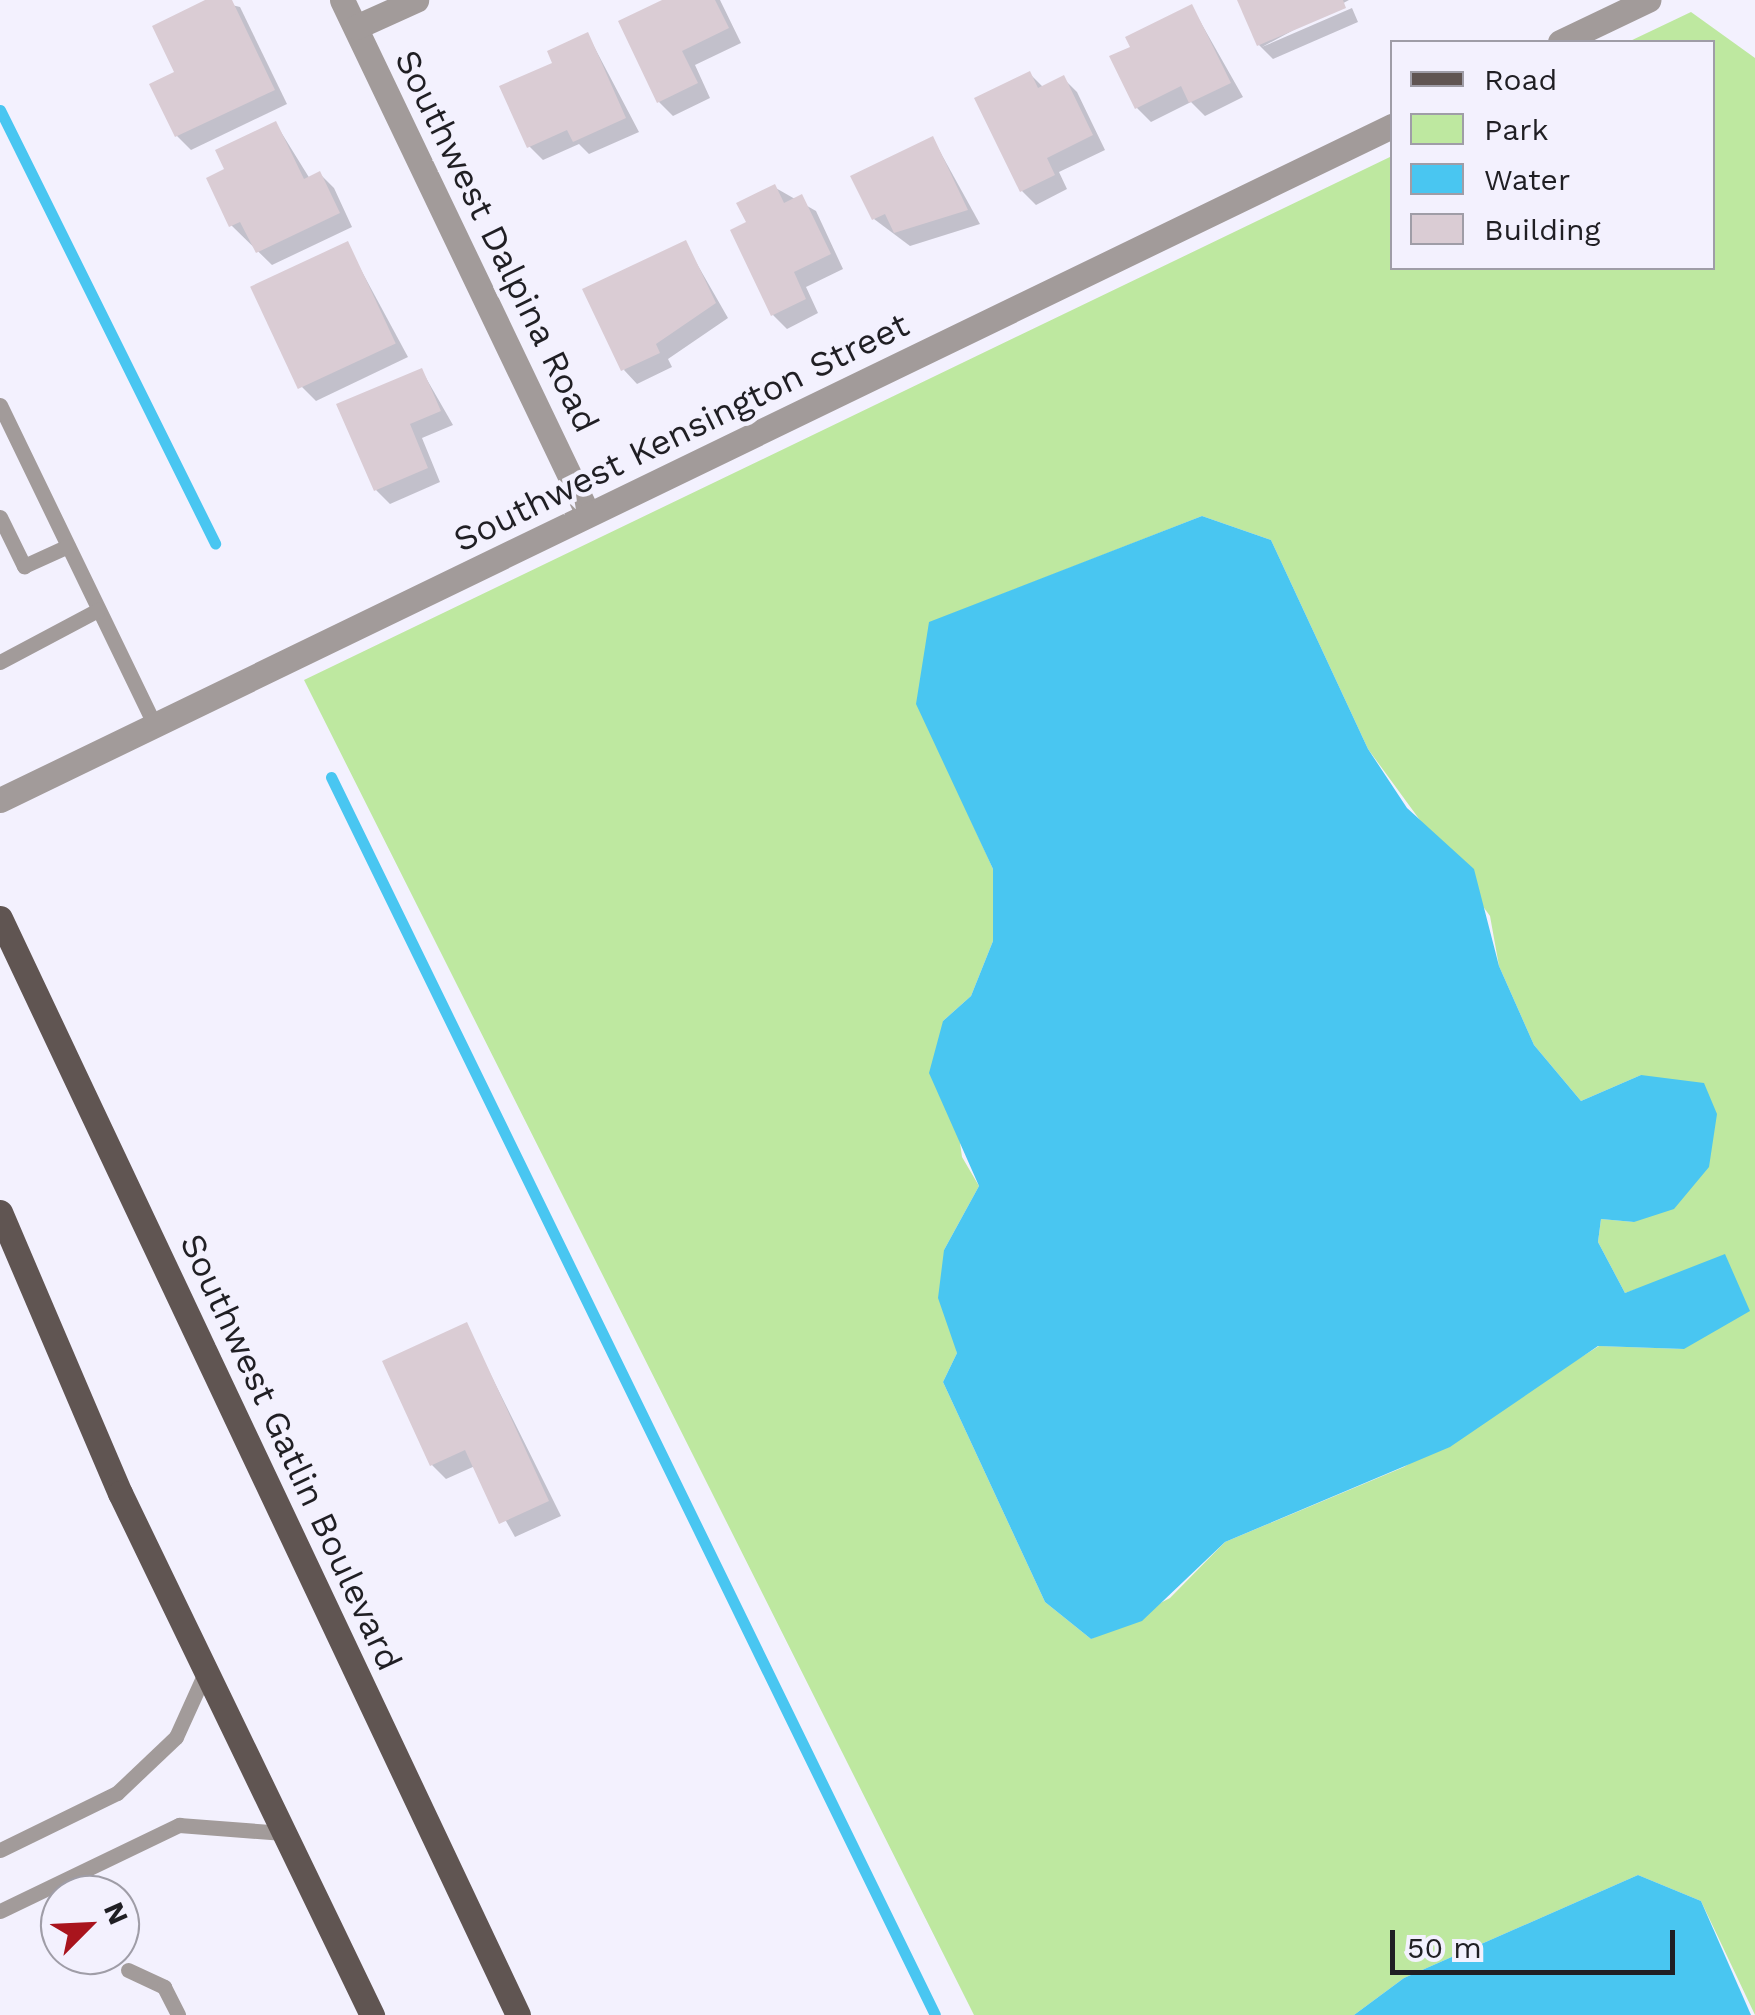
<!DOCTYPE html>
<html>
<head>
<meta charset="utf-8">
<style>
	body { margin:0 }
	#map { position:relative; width:1755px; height:2015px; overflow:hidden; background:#f3f1fe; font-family:"Work Sans",sans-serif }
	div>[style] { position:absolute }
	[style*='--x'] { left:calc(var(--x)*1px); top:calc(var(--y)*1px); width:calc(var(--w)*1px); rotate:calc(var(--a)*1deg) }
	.green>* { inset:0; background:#bee8a0 }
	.water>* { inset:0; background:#49c6f1 }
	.shadow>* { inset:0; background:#0003 }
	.stream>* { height:11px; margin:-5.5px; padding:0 5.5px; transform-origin:5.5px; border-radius:5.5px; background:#49c6f1 }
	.building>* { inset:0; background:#daccd4; transform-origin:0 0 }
	.service>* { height:15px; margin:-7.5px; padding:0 7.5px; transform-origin:7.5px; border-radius:7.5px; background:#a29b9a }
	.minor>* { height:25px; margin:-12.5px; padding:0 12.5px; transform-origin:12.5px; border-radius:12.5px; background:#a29b9a }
	.primary>* { height:25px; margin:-12.5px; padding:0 12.5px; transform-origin:12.5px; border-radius:12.5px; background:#605552 }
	span { translate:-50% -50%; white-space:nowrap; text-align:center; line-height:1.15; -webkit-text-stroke:9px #f3f1fe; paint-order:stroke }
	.street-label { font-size:35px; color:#201f24 }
	.legend { position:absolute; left:1390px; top:40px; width:325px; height:230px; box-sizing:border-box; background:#f3f1fe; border:2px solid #9f9da7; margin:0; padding:12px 18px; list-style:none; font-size:30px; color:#201f24 }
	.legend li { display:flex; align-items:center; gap:20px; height:50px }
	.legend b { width:50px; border:2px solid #9f9da7 }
	.north { position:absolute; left:40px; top:1875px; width:100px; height:100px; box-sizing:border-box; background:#f3f1fe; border:2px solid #9f9da7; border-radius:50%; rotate:66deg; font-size:28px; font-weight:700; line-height:40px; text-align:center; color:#201f24 }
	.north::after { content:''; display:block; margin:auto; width:35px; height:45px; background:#a9141d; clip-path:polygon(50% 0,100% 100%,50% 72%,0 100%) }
	.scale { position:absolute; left:1390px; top:1930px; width:285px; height:45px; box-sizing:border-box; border:5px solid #201f24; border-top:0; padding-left:12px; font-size:30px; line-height:35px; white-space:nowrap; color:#201f24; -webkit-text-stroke:8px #f3f1fe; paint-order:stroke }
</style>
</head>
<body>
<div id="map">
	<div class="green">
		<i style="clip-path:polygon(evenodd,1691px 12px,1755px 58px,1755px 2015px,1701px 1901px,1638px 1875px,1404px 1978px,1354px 2015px,974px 2015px,304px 680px,1392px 156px,1392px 268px,1712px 268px,1712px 42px,1628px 42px,1691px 12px,1202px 516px,1271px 540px,1368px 749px,1490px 916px,1499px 966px,1534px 1045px,1581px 1101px,1641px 1075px,1634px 1222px,1601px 1219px,1598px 1242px,1625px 1293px,1672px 1277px,1684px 1349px,1599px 1346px,1404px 1467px,1225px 1542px,1170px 1598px,1091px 1639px,1045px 1602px,943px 1382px,957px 1353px,944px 1250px,979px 1186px,962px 1157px,943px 1021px,971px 996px,993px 941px,993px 869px,964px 805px,929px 623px,1202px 516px)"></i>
	</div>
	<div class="water">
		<i style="clip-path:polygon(1202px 516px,1271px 540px,1368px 749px,1407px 808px,1474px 869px,1499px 966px,1534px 1045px,1581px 1101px,1641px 1075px,1704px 1083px,1717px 1114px,1709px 1167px,1674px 1209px,1634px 1222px,1601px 1219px,1598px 1242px,1625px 1293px,1725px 1254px,1750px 1311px,1684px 1349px,1598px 1346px,1450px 1447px,1225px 1542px,1142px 1621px,1091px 1639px,1045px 1602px,943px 1382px,957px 1353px,938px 1298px,944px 1250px,979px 1186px,929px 1073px,943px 1021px,971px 996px,993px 941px,993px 869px,916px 704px,929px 622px)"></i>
		<i style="clip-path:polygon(1638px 1875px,1701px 1901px,1751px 2015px,1354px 2015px,1404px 1978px)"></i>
	</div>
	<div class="shadow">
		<i style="clip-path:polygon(211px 0,240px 7px,287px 104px,191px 150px,177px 136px,177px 73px)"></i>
		<i style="clip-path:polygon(668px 0,720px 0,741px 43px,695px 65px,710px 98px,673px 116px,659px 102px)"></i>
		<i style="clip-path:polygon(1240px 0,1349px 0,1262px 47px,1352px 8px,1358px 22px,1273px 59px,1259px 45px)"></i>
		<i style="clip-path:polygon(1192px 7px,1243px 97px,1205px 116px,1191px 102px,1151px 122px,1137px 108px,1133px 48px)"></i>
		<i style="clip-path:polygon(588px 35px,639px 132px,589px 154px,579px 144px,543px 160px,529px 146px,555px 64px)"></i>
		<i style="clip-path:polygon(1030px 74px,1044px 88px,1063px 78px,1077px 92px,1105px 150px,1059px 172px,1067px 189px,1036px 205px,1022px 191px)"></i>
		<i style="clip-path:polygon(276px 124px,310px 179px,320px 174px,334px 188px,352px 227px,272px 265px,231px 225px,227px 170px)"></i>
		<i style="clip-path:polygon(933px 139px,980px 224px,910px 246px,874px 219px)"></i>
		<i style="clip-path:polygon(774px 187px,816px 211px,843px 269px,806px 287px,818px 313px,787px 329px,773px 315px,749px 224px)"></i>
		<i style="clip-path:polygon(685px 243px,728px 318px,668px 359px,672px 367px,637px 384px,624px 370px)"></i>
		<i style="clip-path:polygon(347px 244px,408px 357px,316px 401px,302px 387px)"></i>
		<i style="clip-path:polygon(422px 371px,453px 425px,422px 438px,440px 482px,390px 504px,376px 490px)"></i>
		<i style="clip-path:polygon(466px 1325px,561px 1516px,515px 1537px,475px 1466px,446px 1479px,432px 1465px)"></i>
	</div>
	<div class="stream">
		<i style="--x:0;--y:110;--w:484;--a:63.6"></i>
		<i style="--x:331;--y:777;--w:1377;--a:63.99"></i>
	</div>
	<div class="building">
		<i style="clip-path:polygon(205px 0,232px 0,275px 90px,175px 137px,149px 84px,174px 72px,152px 26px)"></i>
		<i style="clip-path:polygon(662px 0,715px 0,729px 28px,682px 51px,698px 83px,657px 103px,618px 21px)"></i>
		<i style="clip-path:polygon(1237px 0,1343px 0,1346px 8px,1257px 46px)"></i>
		<i style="clip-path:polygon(1192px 4px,1231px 83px,1189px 103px,1181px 86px,1135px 109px,1109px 56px,1130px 47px,1125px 37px)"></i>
		<i style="clip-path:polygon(588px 32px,626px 118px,573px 142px,567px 130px,527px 148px,499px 86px,552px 63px,547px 51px)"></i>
		<i style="clip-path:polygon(1030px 71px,1038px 88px,1064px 75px,1093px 135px,1047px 158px,1055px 175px,1020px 192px,974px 98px)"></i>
		<i style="clip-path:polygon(276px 121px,304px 179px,320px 171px,340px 213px,256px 253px,240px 222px,229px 227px,206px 178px,224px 169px,215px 150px)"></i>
		<i style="clip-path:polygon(933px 136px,968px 210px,894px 233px,885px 214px,872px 220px,850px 176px)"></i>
		<i style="clip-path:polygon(775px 184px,784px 203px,802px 194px,831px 254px,794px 272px,806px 299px,771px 316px,730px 230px,746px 222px,736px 203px)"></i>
		<i style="clip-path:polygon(686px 240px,716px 303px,656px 344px,660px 353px,621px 371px,582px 289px)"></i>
		<i style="left:348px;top:241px;width:113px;height:108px;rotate:65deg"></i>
		<i style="clip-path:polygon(422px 368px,441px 411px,410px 424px,428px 468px,374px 491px,336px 404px)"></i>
		<i style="clip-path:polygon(467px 1322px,549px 1501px,499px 1524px,465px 1450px,430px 1466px,382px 1361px)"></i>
	</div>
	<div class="service">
		<i style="--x:0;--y:405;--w:359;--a:64.2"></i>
		<i style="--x:0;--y:517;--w:55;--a:63.9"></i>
		<i style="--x:24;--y:566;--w:48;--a:-24.4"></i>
		<i style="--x:0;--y:662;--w:111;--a:-28"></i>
		<i style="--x:0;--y:1850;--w:130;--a:-26"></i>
		<i style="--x:117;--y:1793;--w:81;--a:-43.5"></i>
		<i style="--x:176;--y:1737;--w:72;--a:-65.6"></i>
		<i style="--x:0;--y:1911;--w:199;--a:-25.7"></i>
		<i style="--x:179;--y:1825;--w:105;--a:4.4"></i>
		<i style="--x:128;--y:1970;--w:40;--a:25"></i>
		<i style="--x:164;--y:1987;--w:31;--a:63"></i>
	</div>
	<div class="minor">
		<i style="--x:342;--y:0;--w:568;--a:64.43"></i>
		<i style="--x:356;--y:27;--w:66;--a:-24.2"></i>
		<i style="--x:1560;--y:42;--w:98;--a:-25.5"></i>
		<i style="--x:0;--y:800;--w:1547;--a:-25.84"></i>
	</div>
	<div class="primary">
		<i style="--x:0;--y:918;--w:1213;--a:64.72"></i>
		<i style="--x:0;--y:1212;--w:306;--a:66.9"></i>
		<i style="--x:120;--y:1493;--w:580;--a:64.23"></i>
	</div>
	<div class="street-label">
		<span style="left:497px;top:241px;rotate:64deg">Southwest Dalpina Road</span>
		<span style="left:681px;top:432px;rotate:-26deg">Southwest Kensington Street</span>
		<span style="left:291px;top:1452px;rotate:65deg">Southwest Gatlin Boulevard</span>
	</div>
	<ul class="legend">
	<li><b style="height:12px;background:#605552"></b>Road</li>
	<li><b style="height:28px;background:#bee8a0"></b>Park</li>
	<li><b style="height:28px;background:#49c6f1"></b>Water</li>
	<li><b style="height:28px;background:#daccd4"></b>Building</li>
	</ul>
	<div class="north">N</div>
	<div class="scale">50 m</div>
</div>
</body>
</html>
